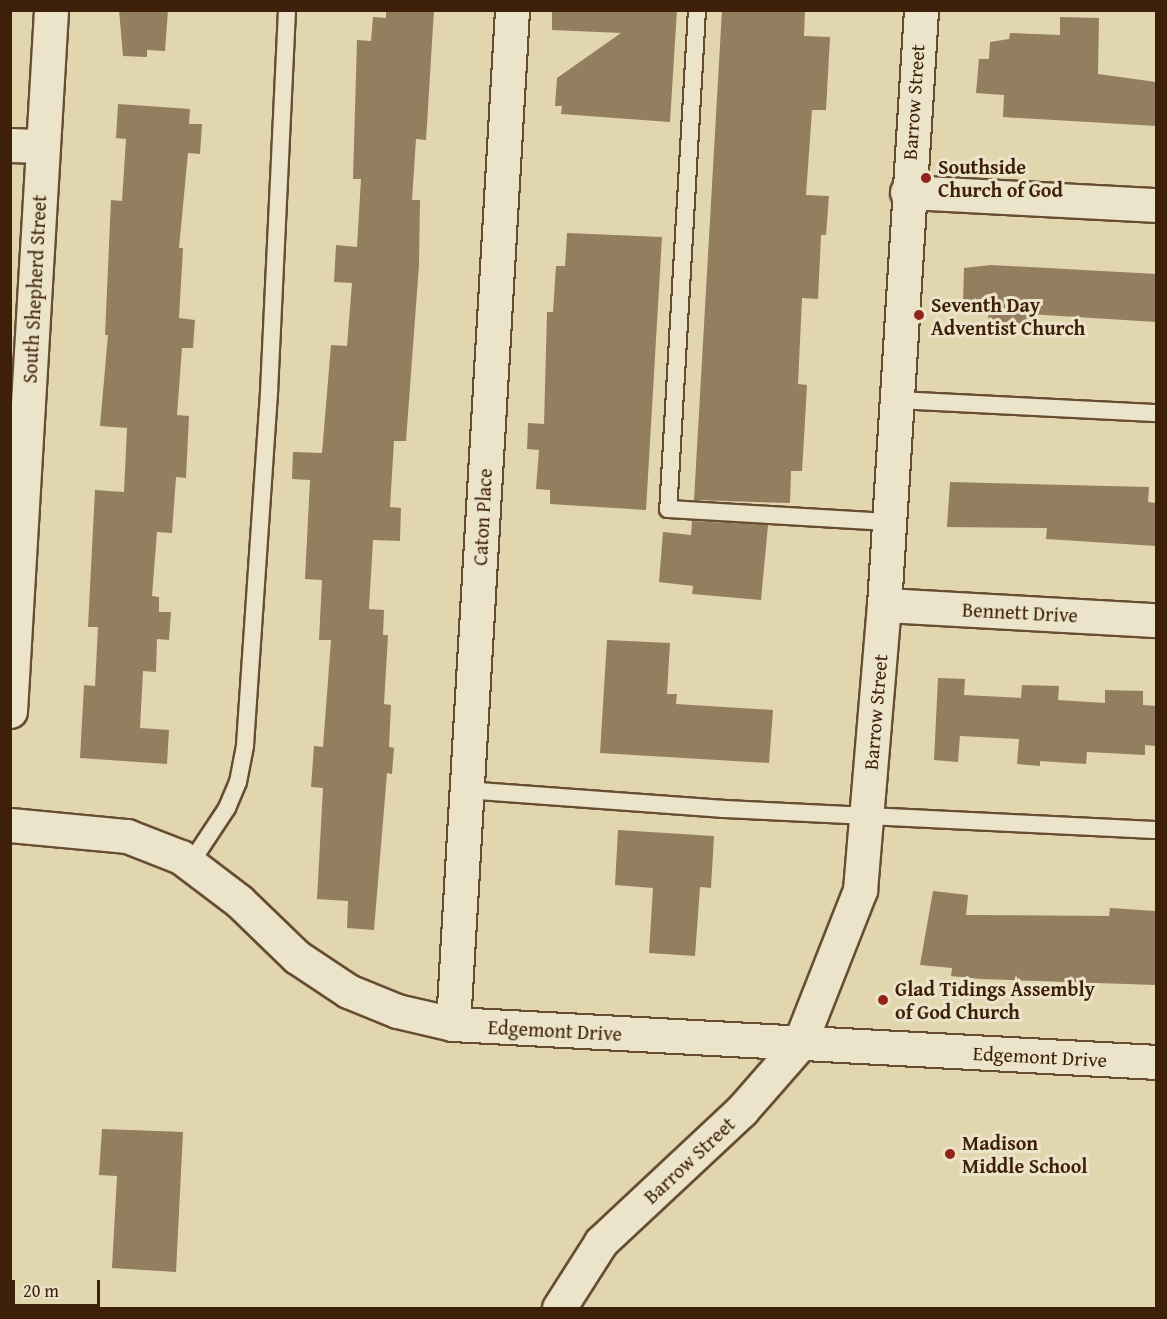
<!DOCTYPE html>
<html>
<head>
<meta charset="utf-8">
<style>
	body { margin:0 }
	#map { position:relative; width:1167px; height:1319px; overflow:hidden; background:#e2d6ae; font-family:"Gentium Book Plus",serif }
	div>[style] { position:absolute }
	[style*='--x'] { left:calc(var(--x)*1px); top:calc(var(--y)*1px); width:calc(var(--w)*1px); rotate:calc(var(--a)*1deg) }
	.building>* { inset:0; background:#937e5f }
	.roads { filter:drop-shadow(2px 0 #674d32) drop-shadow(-2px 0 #674d32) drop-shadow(0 2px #674d32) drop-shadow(0 -2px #674d32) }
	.service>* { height:16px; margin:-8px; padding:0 8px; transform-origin:8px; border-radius:8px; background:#ece4ca }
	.minor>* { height:33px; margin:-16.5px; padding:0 16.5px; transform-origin:16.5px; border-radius:16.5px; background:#ece4ca }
	.tertiary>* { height:33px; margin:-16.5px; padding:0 16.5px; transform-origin:16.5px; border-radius:16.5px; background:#ece4ca }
	.dots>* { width:16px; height:16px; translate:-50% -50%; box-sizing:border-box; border:3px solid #ece4ca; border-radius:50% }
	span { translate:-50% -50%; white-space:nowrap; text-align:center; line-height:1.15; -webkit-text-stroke:6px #ece4ca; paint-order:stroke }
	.street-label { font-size:20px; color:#3e1f09 }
	.poi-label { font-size:20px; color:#3e1f09; font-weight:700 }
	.left { translate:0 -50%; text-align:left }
	.frame { position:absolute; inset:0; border:12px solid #3e1f09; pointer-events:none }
	.scale { position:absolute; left:12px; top:1280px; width:88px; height:27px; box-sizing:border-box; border:3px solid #3e1f09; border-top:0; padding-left:8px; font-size:18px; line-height:21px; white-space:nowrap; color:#3e1f09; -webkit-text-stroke:4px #ece4ca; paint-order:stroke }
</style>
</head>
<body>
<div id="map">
	<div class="building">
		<i style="clip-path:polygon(119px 10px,168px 10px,165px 51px,147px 50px,147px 57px,123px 56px)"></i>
		<i style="clip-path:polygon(386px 10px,434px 10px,426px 140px,416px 139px,412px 200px,420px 200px,419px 265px,406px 441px,394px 441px,390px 507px,401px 508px,400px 541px,373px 540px,369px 609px,384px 610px,383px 635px,388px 635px,384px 704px,391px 705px,389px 747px,394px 748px,392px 774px,387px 773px,374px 930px,347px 928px,348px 901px,317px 899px,323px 788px,311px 787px,314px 746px,323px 747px,331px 640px,319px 640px,322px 580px,305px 579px,310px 480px,292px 479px,293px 452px,322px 453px,331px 345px,347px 346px,352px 283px,334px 282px,336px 245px,357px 247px,361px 179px,353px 179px,357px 40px,371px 41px,373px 17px,386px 18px)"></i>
		<i style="clip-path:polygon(552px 10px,677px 10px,670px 122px,561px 114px,562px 106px,555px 106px,557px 78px,621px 33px,552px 30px)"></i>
		<i style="clip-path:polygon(722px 10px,805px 10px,804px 36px,830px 37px,826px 110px,812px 110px,806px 195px,829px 196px,826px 235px,821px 235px,818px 299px,802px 298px,798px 384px,807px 385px,805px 421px,802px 471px,791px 471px,790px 503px,694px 500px)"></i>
		<i style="clip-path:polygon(1060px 17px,1099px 18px,1098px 74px,1156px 82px,1156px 126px,1003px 117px,1004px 95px,976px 93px,979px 59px,989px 59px,990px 42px,1009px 39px,1010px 33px,1060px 35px)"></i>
		<i style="clip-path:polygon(118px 104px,190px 109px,189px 124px,202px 124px,200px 154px,188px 153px,179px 248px,183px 248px,179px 318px,195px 320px,193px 348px,182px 348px,177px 415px,189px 416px,186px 478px,176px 477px,172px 533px,157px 532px,152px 596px,159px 597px,159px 612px,171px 612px,169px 640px,157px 639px,156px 672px,143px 671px,140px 728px,169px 730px,167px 764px,80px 758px,84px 685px,95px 686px,98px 627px,88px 627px,95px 490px,124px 492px,127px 428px,100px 426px,108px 335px,105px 335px,111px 200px,122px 201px,126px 139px,116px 138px)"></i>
		<i style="clip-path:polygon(567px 233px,662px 237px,646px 510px,550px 504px,550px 490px,536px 489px,539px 450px,527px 449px,528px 423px,544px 424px,547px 312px,553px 312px,556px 266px,565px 266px)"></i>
		<i style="clip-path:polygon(991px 265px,1156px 274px,1156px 322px,1029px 314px,1028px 324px,988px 322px,989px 304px,963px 303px,964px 268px)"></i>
		<i style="clip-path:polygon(950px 482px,1149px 487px,1148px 502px,1156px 503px,1156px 546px,1046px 539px,1047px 528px,947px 527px)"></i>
		<i style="clip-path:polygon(692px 521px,768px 525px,761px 600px,692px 594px,693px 586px,659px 582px,663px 532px,691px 535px)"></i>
		<i style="clip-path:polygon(607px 640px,670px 643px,667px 694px,677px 694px,676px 704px,773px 710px,769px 763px,600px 753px)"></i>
		<i style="clip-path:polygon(938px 678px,965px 679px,964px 695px,1021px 698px,1022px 685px,1059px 686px,1058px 700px,1105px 703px,1105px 690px,1143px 691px,1143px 705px,1156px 706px,1156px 746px,1145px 745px,1145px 755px,1087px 752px,1086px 764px,1040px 761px,1040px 766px,1017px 764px,1019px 739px,960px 736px,958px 762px,934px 760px)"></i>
		<i style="clip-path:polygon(618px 830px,714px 836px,711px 888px,700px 887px,695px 956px,649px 953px,653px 888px,615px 885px)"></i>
		<i style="clip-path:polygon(933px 891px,968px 895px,966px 915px,1109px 916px,1110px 908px,1156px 911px,1156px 985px,981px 979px,951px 976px,952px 968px,920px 965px)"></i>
		<i style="clip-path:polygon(102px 1129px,183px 1132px,176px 1272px,112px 1268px,117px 1176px,99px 1175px)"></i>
	</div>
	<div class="roads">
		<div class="service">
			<i style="--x:697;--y:10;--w:500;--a:93.3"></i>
			<i style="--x:668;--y:509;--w:221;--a:3.4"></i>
			<i style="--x:895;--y:400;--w:261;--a:2.9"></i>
			<i style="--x:466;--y:790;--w:258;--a:4.2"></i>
			<i style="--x:723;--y:809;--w:434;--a:2.8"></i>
			<i style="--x:190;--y:864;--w:67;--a:-56.5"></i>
			<i style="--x:227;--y:808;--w:28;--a:-67"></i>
			<i style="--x:238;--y:782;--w:38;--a:-79"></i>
			<i style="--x:245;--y:745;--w:354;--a:-86.1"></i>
			<i style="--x:269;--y:392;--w:382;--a:-87.3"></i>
		</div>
		<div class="minor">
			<i style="--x:10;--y:145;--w:32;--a:2"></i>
			<i style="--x:907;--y:192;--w:249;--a:3"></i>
			<i style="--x:884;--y:605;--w:272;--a:3.2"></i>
			<i style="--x:10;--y:711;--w:702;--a:-86.65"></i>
			<i style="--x:10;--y:825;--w:118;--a:5.4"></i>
			<i style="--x:127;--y:836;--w:58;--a:21.3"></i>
			<i style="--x:181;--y:857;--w:73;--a:37.2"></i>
			<i style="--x:239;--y:901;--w:81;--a:44"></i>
			<i style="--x:297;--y:957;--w:61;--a:33.7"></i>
			<i style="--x:348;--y:991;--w:53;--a:22.2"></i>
			<i style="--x:397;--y:1011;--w:57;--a:13.1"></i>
			<i style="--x:453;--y:1024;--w:704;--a:3.09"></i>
			<i style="--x:453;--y:1024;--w:1016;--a:-86.67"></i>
		</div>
		<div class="tertiary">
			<i style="--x:559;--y:1308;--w:78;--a:-57.5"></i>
			<i style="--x:601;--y:1242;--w:193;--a:-43.1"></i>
			<i style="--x:742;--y:1110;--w:86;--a:-48.8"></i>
			<i style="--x:799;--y:1045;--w:167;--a:-68.5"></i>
			<i style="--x:860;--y:890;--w:286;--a:-85.2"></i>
			<i style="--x:884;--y:605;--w:596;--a:-86.44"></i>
		</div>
	</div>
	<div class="dots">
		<i style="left:926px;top:178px;background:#8f2418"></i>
		<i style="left:919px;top:315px;background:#8f2418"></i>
		<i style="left:883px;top:1000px;background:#8f2418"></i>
		<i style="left:950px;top:1154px;background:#8f2418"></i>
	</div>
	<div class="street-label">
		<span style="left:913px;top:102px;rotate:-86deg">Barrow Street</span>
		<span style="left:34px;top:289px;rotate:-87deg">South Shepherd Street</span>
		<span style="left:482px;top:517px;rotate:-87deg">Caton Place</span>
		<span style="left:1020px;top:612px;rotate:3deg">Bennett Drive</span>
		<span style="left:875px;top:712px;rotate:-85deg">Barrow Street</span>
		<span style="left:555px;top:1030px;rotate:3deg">Edgemont Drive</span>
		<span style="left:1040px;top:1056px;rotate:3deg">Edgemont Drive</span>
		<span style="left:689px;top:1160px;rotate:-43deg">Barrow Street</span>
	</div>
	<div class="poi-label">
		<span class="left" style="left:938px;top:178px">Southside<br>Church of God</span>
		<span class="left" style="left:931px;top:316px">Seventh Day<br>Adventist Church</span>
		<span class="left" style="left:895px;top:1000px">Glad Tidings Assembly<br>of God Church</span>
		<span class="left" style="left:962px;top:1154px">Madison<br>Middle School</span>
	</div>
	<div class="frame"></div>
	<div class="scale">20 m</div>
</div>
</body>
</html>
